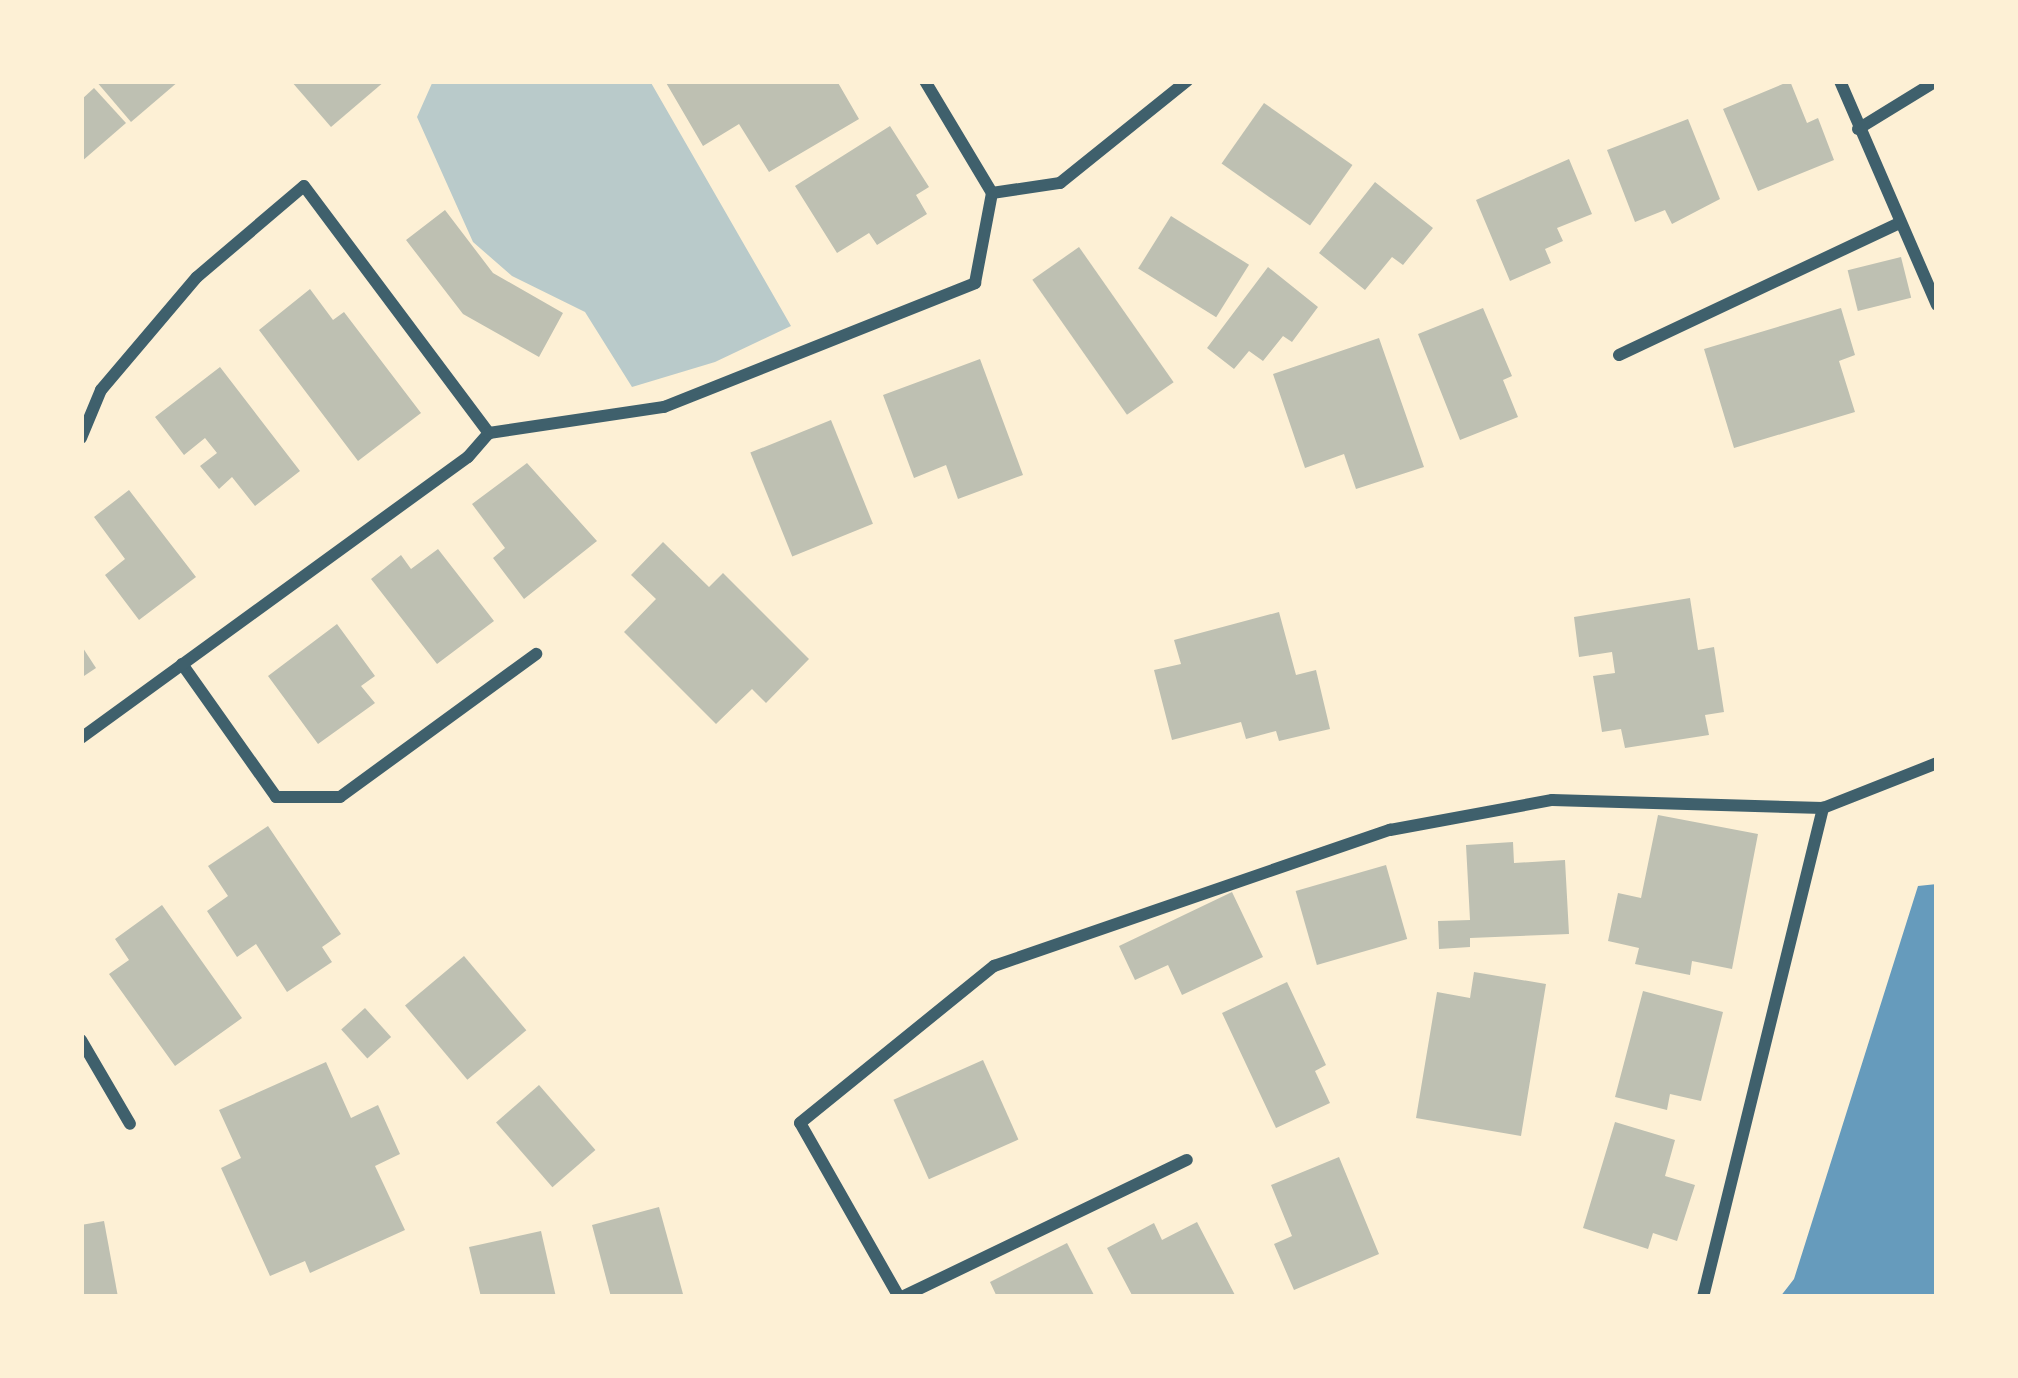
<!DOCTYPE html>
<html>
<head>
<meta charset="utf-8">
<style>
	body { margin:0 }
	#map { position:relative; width:2018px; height:1378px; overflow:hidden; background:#fdf0d5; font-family:"Titillium Web",sans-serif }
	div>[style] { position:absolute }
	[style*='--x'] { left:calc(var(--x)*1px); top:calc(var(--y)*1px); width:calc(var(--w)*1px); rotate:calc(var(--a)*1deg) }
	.green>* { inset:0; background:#b9caca }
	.water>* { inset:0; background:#669bbc }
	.building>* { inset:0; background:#bec0b2; transform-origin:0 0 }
	.minor>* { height:12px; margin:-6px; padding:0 6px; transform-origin:6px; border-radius:6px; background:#3f606c }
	span { translate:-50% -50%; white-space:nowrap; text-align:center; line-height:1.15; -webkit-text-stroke:12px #fdf0d5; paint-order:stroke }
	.frame { position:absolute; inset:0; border:84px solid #fdf0d5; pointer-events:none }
</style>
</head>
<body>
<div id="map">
	<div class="green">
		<i style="clip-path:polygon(433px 81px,650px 81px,791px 326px,715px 362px,632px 387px,585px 312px,512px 276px,473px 242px,417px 117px)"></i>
	</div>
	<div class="water">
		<i style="clip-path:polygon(1937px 884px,1937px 1297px,1780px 1297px,1794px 1279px,1918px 886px)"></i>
	</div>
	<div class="building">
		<i style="clip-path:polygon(96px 81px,179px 81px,131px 122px)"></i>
		<i style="clip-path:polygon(291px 81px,385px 81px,331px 127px)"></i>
		<i style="clip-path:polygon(665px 81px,837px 81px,859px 119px,769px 172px,739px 124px,703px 146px)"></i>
		<i style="clip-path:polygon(1790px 81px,1807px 123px,1818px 118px,1834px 160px,1758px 191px,1723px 109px)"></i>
		<i style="clip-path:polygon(94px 88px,126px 123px,81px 162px,81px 100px)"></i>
		<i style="left:1264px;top:103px;width:108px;height:74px;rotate:35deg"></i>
		<i style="clip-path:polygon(1688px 119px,1720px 199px,1672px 224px,1665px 210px,1635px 222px,1607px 150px)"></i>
		<i style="clip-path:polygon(890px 126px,929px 187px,916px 195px,927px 214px,877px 245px,869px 233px,837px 253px,795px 186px)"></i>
		<i style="clip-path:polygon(1569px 159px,1592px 214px,1557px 228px,1563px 241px,1545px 249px,1551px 263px,1510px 281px,1476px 200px)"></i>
		<i style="clip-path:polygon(1375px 182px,1433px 228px,1403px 265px,1392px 257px,1365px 290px,1319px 253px)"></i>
		<i style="clip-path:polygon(445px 210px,493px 273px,563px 313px,539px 357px,463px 314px,406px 240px)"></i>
		<i style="left:1171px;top:216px;width:92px;height:62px;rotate:32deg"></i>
		<i style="left:1079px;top:247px;width:165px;height:57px;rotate:55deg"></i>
		<i style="left:1901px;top:257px;width:42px;height:55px;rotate:76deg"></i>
		<i style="clip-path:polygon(1268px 267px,1318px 307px,1292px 342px,1283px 336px,1263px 361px,1249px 351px,1234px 369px,1207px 348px)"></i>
		<i style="clip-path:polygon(310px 289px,333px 320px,344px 312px,421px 413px,358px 461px,259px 330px)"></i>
		<i style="clip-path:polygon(1483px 308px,1512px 376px,1503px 380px,1518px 417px,1460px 440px,1418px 334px)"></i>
		<i style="clip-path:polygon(1841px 308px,1855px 355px,1839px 361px,1855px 412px,1734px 448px,1704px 349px)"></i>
		<i style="clip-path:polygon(1379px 338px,1424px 467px,1356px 489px,1344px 454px,1305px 468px,1273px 374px)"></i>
		<i style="clip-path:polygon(980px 359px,1023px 475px,958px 499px,946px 465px,914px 478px,883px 395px)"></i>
		<i style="clip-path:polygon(220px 367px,300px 471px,255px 506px,232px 477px,219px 489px,200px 466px,217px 453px,205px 438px,184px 455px,155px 417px)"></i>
		<i style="left:831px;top:420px;width:112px;height:87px;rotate:68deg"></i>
		<i style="clip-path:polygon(527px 463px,597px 541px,524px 599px,493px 558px,505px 548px,472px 504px)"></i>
		<i style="clip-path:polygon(129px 490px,196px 577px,139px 620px,105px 575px,125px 559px,94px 517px)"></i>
		<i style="clip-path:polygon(663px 542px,709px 587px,723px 573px,809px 659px,766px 703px,752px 689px,716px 724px,624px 632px,656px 599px,631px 575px)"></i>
		<i style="clip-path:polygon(438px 549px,494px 621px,437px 664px,371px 579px,401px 555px,411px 569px)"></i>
		<i style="clip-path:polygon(1690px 598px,1698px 650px,1714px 647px,1724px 712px,1705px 715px,1709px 735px,1625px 748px,1621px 729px,1602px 732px,1593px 676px,1615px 673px,1612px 652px,1579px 657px,1574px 617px)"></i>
		<i style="clip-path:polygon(1279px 612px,1296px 675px,1316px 670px,1330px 729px,1279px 741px,1276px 731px,1246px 739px,1241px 722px,1172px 740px,1154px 670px,1181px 664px,1174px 640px)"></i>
		<i style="clip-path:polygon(337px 624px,375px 676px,361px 686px,375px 703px,318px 744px,268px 676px)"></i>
		<i style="clip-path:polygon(81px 645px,96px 668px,81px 678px)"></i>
		<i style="clip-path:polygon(1658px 815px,1758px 834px,1732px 969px,1692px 961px,1690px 975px,1635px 964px,1639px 948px,1608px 941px,1618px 893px,1641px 898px)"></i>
		<i style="clip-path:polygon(268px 826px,341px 934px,322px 947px,332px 962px,287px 992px,256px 944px,237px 957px,207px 911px,228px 896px,208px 866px)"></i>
		<i style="clip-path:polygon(1513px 842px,1514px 863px,1565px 860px,1569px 934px,1470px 938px,1470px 947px,1439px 949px,1438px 921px,1470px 920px,1466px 845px)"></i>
		<i style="left:1386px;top:865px;width:77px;height:94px;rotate:74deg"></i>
		<i style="clip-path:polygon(1232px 892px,1263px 957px,1182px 995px,1168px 965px,1135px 980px,1119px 946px)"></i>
		<i style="clip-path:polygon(162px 905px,242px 1018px,175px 1066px,109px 974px,129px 960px,115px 939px)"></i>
		<i style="left:464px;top:956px;width:97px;height:77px;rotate:50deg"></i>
		<i style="clip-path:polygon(1474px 972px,1546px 984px,1521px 1136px,1416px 1118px,1437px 992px,1470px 998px)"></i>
		<i style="clip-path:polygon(1287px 982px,1326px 1065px,1315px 1071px,1330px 1103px,1276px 1128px,1222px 1013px)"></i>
		<i style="clip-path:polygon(1643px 991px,1723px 1012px,1701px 1101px,1670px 1094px,1667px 1110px,1615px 1097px)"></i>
		<i style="left:365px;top:1008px;width:39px;height:32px;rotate:48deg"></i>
		<i style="left:983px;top:1060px;width:87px;height:98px;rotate:66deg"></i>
		<i style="clip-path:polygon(326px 1062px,351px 1118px,378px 1105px,400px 1154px,375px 1166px,405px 1230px,310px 1273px,305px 1261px,270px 1276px,221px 1168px,241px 1158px,219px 1110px)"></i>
		<i style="left:539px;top:1085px;width:86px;height:57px;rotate:49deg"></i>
		<i style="clip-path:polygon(1615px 1122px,1675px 1140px,1665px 1176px,1695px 1185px,1677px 1241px,1653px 1233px,1648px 1249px,1583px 1228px)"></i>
		<i style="clip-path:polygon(1339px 1157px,1379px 1254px,1294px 1290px,1274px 1244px,1292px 1236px,1271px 1185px)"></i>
		<i style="clip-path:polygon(659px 1207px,683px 1294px,611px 1297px,592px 1225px)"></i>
		<i style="clip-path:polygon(104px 1221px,118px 1297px,81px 1297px,81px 1225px)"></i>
		<i style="clip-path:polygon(1197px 1222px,1236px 1297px,1133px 1297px,1107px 1248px,1154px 1223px,1162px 1240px)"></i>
		<i style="clip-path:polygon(541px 1231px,556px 1297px,481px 1297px,469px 1247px)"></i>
		<i style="clip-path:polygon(1067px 1243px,1095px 1297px,997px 1297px,990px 1282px)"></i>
	</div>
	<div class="minor">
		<i style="--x:925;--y:81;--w:131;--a:59.1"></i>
		<i style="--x:1840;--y:81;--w:244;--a:66.6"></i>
		<i style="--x:1858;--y:129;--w:92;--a:-31.6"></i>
		<i style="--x:1619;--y:355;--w:307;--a:-25.2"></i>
		<i style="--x:81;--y:438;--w:52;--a:-67.4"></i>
		<i style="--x:101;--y:390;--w:148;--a:-49.7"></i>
		<i style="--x:197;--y:277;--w:140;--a:-40.4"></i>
		<i style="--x:304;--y:186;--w:309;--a:53.2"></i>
		<i style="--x:182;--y:664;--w:163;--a:54.7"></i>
		<i style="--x:276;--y:797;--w:64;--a:0"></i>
		<i style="--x:340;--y:797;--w:243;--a:-36.1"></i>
		<i style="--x:81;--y:738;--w:478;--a:-36"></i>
		<i style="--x:468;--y:457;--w:32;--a:-49"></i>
		<i style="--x:489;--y:433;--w:177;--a:-8.5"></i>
		<i style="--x:664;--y:407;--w:335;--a:-21.7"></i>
		<i style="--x:975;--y:283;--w:92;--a:-79.3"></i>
		<i style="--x:992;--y:193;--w:69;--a:-8.4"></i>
		<i style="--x:1060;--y:183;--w:163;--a:-38.8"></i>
		<i style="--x:81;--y:1040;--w:97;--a:59.7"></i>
		<i style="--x:899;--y:1297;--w:200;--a:-119.6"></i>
		<i style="--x:800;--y:1123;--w:250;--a:-39"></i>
		<i style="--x:994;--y:966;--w:419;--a:-19"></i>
		<i style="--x:1390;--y:830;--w:165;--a:-10.5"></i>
		<i style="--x:1552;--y:800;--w:271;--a:1.7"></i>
		<i style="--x:902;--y:1297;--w:316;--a:-25.7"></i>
		<i style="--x:1703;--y:1297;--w:504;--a:-76.21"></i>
		<i style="--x:1823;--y:808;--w:123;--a:-21.5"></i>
	</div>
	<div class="frame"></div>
</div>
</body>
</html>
